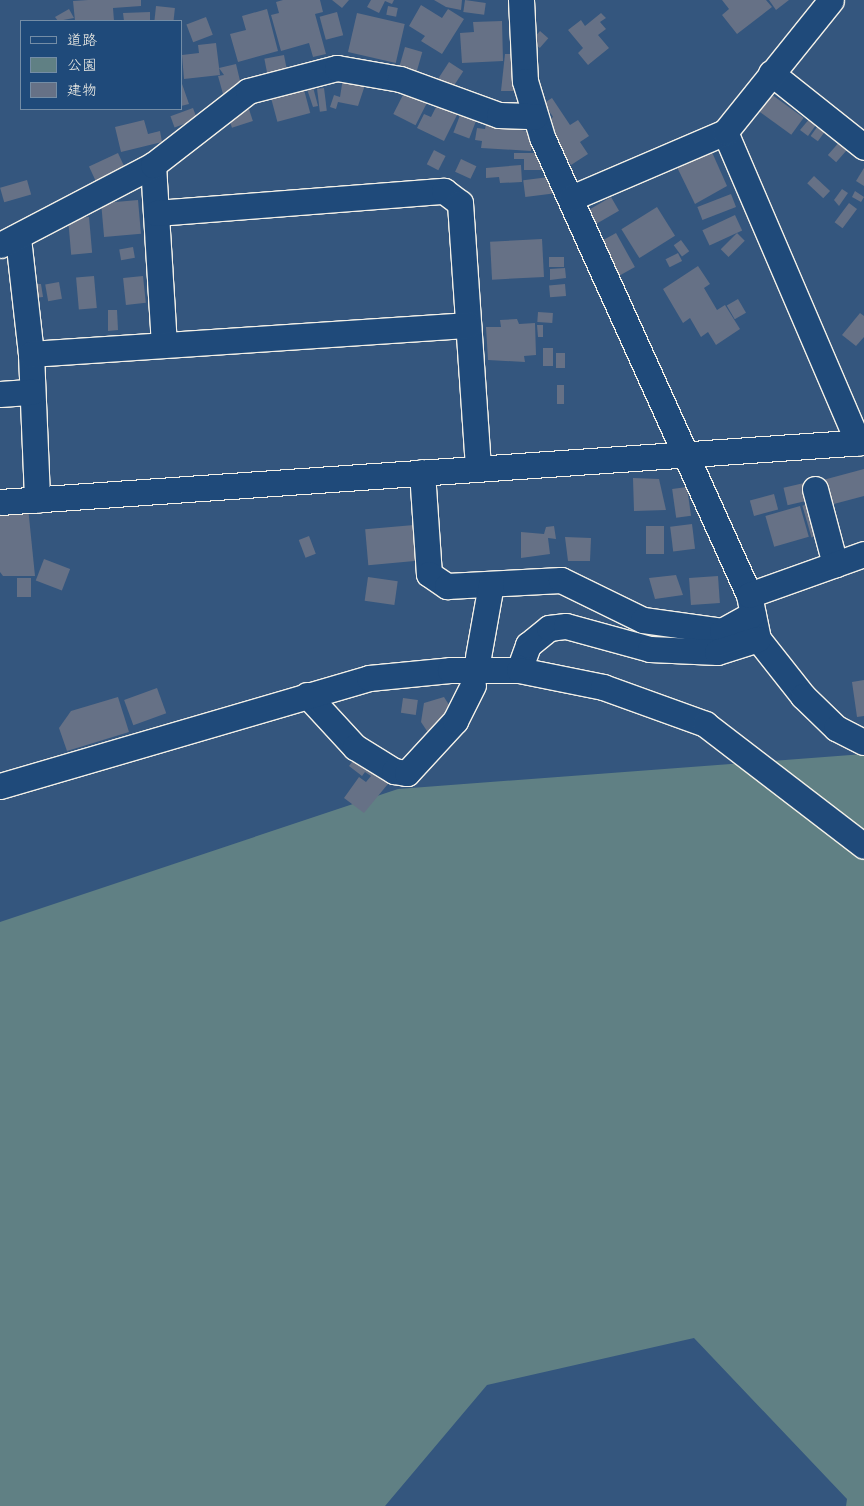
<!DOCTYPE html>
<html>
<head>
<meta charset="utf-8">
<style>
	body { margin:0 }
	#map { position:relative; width:864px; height:1506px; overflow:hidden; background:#34567e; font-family:"Architects Daughter","Klee One",sans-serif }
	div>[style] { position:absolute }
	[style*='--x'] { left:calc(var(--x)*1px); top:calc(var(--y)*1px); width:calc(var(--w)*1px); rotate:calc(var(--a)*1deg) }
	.green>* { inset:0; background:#608084 }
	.building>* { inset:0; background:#667186; transform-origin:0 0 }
	.roads { filter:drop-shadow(1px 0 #f4f1e8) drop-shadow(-1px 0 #f4f1e8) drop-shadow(0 1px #f4f1e8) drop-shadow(0 -1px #f4f1e8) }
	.minor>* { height:25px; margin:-12.5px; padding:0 12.5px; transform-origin:12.5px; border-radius:12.5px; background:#1f4a7a }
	span { translate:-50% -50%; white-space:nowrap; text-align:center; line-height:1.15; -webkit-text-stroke:4px #1f4a7a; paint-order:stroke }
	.legend { position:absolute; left:20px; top:20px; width:162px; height:90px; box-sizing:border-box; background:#1f4a7a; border:1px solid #748da6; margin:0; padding:6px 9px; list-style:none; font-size:15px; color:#f4f1e8 }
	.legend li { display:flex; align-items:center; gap:10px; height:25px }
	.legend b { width:25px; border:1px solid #748da6 }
</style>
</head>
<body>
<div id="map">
	<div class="green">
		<i style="clip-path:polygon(864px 754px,864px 1506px,846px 1506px,847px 1499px,694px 1338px,487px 1385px,385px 1506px,0 1506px,0 922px,398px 789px)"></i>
	</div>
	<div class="building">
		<i style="clip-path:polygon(88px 0,141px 0,141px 6px,113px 8px,114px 21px,75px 21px,73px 1px)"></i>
		<i style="clip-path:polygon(283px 0,320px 0,323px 12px,315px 14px,326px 54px,313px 57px,309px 43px,281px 51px,271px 15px,279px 13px,276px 2px)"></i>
		<i style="clip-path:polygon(332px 0,349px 0,342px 8px)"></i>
		<i style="clip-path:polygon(371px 0,394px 0,392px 4px,385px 1px,379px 13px,367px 7px)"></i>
		<i style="clip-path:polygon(434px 0,462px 0,461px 10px,446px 7px)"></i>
		<i style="left:465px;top:0;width:21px;height:12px;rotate:8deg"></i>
		<i style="clip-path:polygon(722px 0,766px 0,772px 7px,737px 34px,722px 15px,729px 9px)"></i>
		<i style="clip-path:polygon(769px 0,789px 0,776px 10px)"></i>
		<i style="clip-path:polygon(421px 5px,442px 18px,448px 9px,464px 19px,442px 54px,421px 41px,425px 36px,409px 26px)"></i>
		<i style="left:156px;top:6px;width:19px;height:15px;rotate:6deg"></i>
		<i style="left:388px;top:6px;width:10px;height:9px;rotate:11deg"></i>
		<i style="clip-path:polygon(69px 9px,74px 18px,58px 21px,55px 17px)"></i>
		<i style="clip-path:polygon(267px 9px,278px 51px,238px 62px,230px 34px,246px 30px,242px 16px)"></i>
		<i style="clip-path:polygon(150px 12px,150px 21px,124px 21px,123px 13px)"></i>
		<i style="left:337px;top:12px;width:24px;height:18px;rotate:75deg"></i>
		<i style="left:357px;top:13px;width:49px;height:40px;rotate:13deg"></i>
		<i style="clip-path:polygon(601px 13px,606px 18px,600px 22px,606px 29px,598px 35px,609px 48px,588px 65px,578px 53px,583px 48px,568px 30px,581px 20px,585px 26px)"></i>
		<i style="left:206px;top:17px;width:19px;height:21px;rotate:69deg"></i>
		<i style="clip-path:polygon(502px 21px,503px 61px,462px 63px,460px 33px,474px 32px,473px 22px)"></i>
		<i style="left:540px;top:31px;width:11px;height:13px;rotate:41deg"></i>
		<i style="clip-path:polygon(216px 43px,220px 75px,184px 79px,182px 55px,199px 53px,198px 45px)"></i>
		<i style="left:405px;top:47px;width:18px;height:25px;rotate:16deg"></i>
		<i style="clip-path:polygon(505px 54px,519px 54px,523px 91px,501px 91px)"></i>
		<i style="left:284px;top:55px;width:20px;height:20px;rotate:79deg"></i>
		<i style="left:449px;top:62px;width:17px;height:27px;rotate:33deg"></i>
		<i style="clip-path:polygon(236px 64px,242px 89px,223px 94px,218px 76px,224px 75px,219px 68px)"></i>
		<i style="clip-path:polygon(343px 78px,366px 82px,358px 106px,338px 102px,336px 109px,330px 107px,334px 95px,340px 97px)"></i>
		<i style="clip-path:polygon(181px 81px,189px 104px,181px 106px)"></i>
		<i style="left:303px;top:86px;width:28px;height:34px;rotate:75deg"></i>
		<i style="clip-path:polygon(313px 87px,318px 106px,313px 107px,307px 89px)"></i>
		<i style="left:324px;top:88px;width:23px;height:7px;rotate:83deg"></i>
		<i style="left:406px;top:89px;width:25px;height:28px;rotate:27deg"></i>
		<i style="left:764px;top:89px;width:49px;height:21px;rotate:36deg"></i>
		<i style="clip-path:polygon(552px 98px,570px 125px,578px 120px,589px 136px,580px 142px,588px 154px,571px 165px,544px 123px,553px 117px,544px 103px)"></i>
		<i style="left:247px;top:103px;width:19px;height:22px;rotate:72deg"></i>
		<i style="clip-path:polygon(438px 103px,458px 113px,444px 141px,417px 128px,424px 114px,431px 117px)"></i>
		<i style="left:193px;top:108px;width:12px;height:24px;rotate:70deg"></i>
		<i style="left:462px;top:110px;width:17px;height:24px;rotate:21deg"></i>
		<i style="clip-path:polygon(811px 117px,818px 122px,808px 136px,800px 130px)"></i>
		<i style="clip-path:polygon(144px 120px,148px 134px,160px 131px,162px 142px,121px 152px,115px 127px)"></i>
		<i style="clip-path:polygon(513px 122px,522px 124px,521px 130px,534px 132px,531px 151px,481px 148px,482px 141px,475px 140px,477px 128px,485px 129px,486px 124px,512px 128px)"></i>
		<i style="left:820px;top:123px;width:9px;height:16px;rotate:36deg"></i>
		<i style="left:841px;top:140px;width:11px;height:20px;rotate:41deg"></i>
		<i style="left:434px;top:150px;width:13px;height:16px;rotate:27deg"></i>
		<i style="clip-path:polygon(711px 150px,727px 186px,695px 204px,675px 163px)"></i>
		<i style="left:118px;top:153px;width:17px;height:32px;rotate:65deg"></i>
		<i style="clip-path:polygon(514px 153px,548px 153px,547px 170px,524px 170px,524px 159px,514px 159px)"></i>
		<i style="left:461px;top:159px;width:17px;height:14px;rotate:25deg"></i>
		<i style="clip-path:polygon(521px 165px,522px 182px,500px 183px,499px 177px,486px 178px,486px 168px)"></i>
		<i style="clip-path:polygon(864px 168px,864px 186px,856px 181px)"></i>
		<i style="left:557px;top:176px;width:17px;height:34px;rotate:83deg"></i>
		<i style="left:814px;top:176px;width:22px;height:10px;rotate:43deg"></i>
		<i style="left:27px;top:180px;width:15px;height:28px;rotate:74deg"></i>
		<i style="clip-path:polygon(842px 189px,848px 193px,839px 206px,834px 200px)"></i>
		<i style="clip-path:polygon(855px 191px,864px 197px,861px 202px,852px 197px)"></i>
		<i style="left:731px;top:194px;width:14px;height:36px;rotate:69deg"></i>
		<i style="left:611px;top:197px;width:16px;height:29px;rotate:60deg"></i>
		<i style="left:138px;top:200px;width:34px;height:37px;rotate:85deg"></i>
		<i style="left:849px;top:203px;width:10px;height:24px;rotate:37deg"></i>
		<i style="left:657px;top:207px;width:34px;height:42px;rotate:58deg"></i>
		<i style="left:735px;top:215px;width:17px;height:36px;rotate:65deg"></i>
		<i style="left:89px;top:217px;width:36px;height:21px;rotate:85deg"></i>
		<i style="left:616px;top:233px;width:39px;height:20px;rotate:61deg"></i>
		<i style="left:737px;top:233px;width:11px;height:23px;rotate:45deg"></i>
		<i style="left:542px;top:239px;width:38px;height:52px;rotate:87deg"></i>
		<i style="left:681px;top:240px;width:14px;height:9px;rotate:54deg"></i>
		<i style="left:133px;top:247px;width:11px;height:14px;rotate:80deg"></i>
		<i style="left:678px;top:253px;width:9px;height:14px;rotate:63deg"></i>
		<i style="left:549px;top:257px;width:15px;height:10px"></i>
		<i style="clip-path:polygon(698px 266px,710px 284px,704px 288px,717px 310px,725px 305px,740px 329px,716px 345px,708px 332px,701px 337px,690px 318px,683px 323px,663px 289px)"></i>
		<i style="clip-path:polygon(565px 268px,566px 278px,550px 280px,550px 269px)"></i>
		<i style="left:94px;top:276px;width:32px;height:18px;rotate:85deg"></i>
		<i style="left:143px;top:276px;width:27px;height:20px;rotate:84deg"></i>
		<i style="left:59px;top:282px;width:17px;height:14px;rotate:80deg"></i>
		<i style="clip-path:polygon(33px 284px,41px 284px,43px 297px,34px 298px)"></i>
		<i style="left:565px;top:284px;width:12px;height:16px;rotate:85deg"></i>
		<i style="left:738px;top:299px;width:16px;height:13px;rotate:60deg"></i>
		<i style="clip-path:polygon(108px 310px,117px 310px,118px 330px,108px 331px)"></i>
		<i style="left:538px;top:312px;width:15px;height:10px;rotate:4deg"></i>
		<i style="clip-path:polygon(860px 313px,864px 316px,864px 337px,856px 346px,842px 335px)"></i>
		<i style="clip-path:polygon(517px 319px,519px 324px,535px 323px,536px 355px,524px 356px,525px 362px,488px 360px,486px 327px,501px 327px,500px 320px)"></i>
		<i style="clip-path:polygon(537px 325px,543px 325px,543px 337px,538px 337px)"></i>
		<i style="left:543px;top:348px;width:10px;height:18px"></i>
		<i style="left:556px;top:353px;width:9px;height:15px"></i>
		<i style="left:557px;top:385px;width:7px;height:19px"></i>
		<i style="clip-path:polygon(864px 469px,864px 496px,830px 505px,823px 480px)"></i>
		<i style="clip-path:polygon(633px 478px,659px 479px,666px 510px,634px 511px)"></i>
		<i style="left:804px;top:483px;width:18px;height:21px;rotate:77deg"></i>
		<i style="left:687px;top:487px;width:29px;height:15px;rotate:82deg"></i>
		<i style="left:774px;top:494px;width:16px;height:25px;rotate:75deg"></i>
		<i style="left:812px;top:503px;width:33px;height:10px;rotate:74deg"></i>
		<i style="left:800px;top:506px;width:32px;height:36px;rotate:74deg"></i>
		<i style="clip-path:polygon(28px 507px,35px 576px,3px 576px,0 572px,0 509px)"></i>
		<i style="left:692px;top:524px;width:25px;height:22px;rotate:83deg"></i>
		<i style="left:414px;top:525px;width:36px;height:49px;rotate:85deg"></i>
		<i style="clip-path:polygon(554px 526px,556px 539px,548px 538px,550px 554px,521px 558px,521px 532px,544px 534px,546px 527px)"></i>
		<i style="left:646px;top:526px;width:18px;height:28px"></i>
		<i style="left:309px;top:536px;width:19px;height:11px;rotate:69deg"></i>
		<i style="clip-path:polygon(565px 537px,591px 538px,590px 561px,568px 561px)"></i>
		<i style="left:44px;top:559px;width:28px;height:23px;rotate:21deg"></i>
		<i style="clip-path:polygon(676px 575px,683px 595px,655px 599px,649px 578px)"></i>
		<i style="left:718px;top:576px;width:27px;height:29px;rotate:86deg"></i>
		<i style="left:368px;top:577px;width:30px;height:24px;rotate:8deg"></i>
		<i style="left:17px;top:578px;width:14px;height:19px"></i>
		<i style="clip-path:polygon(864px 680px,864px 716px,857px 717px,852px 682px)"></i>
		<i style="left:157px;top:688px;width:27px;height:35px;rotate:70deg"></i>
		<i style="clip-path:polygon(118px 697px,129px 732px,67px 751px,59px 728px,71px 711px)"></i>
		<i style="clip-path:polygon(444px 697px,456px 716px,429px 734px,421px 722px,424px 703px)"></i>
		<i style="left:403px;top:698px;width:15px;height:15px;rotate:8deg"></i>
		<i style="clip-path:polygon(355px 758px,392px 779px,364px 813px,344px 798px,359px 777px,366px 782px,371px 776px,365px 772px,362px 776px,349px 766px)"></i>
	</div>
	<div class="roads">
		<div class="minor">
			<i style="--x:521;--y:0;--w:81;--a:87.2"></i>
			<i style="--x:525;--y:81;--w:59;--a:73.1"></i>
			<i style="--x:542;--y:137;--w:503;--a:65.68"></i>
			<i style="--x:749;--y:595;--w:45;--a:78.4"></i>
			<i style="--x:758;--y:639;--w:73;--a:51.7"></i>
			<i style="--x:803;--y:696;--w:46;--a:44.1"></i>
			<i style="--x:836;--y:728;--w:31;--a:27"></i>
			<i style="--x:771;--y:73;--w:119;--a:38.5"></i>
			<i style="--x:725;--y:132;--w:338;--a:66.8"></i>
			<i style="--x:153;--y:165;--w:179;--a:86.5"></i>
			<i style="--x:571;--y:198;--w:168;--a:-23.2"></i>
			<i style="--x:725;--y:132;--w:169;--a:-51.2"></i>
			<i style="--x:156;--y:213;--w:289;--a:-4.4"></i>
			<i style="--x:444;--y:191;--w:20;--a:37"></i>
			<i style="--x:460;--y:203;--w:266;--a:86.1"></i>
			<i style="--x:18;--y:238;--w:117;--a:83.6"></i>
			<i style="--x:31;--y:354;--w:146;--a:87.6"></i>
			<i style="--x:0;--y:245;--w:173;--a:-27.6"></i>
			<i style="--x:153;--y:165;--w:120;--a:-37.9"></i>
			<i style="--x:248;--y:91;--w:92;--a:-14.5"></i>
			<i style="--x:337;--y:68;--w:64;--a:9.9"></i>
			<i style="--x:400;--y:79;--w:105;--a:20"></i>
			<i style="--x:499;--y:115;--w:36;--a:2"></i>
			<i style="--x:31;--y:354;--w:438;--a:-3.8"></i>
			<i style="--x:0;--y:394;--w:32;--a:-4"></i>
			<i style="--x:422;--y:472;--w:102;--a:86.1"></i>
			<i style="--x:429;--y:574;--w:22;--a:34"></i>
			<i style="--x:447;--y:586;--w:114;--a:-3"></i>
			<i style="--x:561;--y:580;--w:91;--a:26"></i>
			<i style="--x:643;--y:620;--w:80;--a:7.9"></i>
			<i style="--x:722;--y:631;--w:35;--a:-29"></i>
			<i style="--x:815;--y:489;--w:78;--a:75.1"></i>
			<i style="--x:0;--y:502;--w:866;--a:-3.97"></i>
			<i style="--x:749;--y:595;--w:122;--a:-19.6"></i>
			<i style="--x:478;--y:657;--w:74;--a:-79.9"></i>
			<i style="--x:519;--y:670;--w:27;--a:-70"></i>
			<i style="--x:528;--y:645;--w:27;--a:-39"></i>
			<i style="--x:549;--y:628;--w:17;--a:-7"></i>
			<i style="--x:566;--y:626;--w:87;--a:15.3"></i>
			<i style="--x:650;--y:649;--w:67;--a:2.6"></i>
			<i style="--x:717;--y:652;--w:43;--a:-17.6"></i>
			<i style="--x:307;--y:695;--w:71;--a:47.3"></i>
			<i style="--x:355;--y:747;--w:46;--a:31.6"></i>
			<i style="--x:394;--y:771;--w:13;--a:9"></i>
			<i style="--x:407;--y:773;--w:71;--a:-47.3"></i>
			<i style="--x:455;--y:721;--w:40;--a:-63.4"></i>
			<i style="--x:0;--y:786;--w:384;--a:-16.3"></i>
			<i style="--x:369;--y:678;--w:81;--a:-5.6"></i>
			<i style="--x:450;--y:670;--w:69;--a:0"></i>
			<i style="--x:519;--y:670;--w:86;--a:11.4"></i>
			<i style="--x:603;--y:687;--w:109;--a:19.9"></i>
			<i style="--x:705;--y:724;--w:200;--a:37.5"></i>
		</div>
	</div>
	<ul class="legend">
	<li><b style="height:6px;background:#1f4a7a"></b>道路</li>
	<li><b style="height:14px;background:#608084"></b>公園</li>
	<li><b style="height:14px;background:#667186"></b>建物</li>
	</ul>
</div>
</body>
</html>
